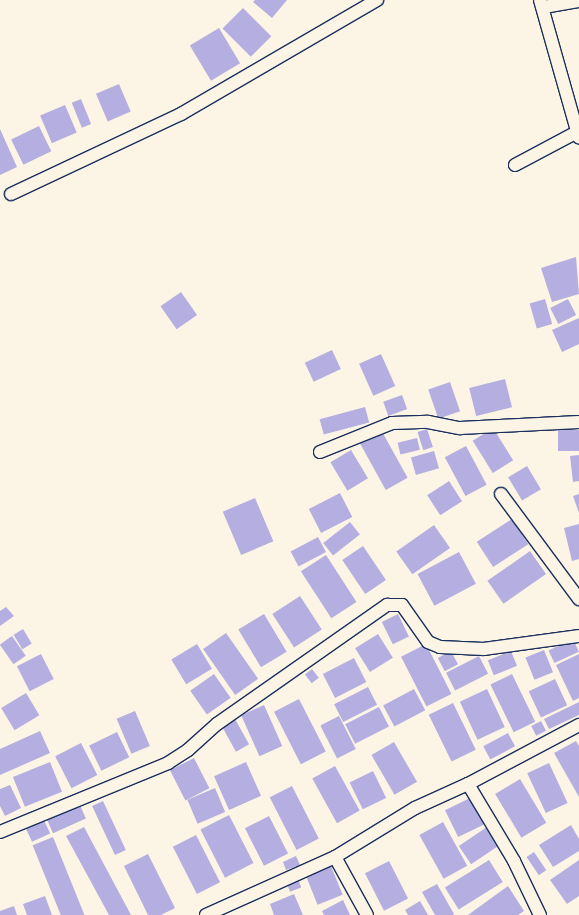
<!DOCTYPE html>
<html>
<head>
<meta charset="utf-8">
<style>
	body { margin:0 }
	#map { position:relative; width:579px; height:915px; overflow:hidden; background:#fcf5e5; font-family:Itim,sans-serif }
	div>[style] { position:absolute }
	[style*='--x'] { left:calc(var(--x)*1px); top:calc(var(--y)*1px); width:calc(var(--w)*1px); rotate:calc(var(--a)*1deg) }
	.building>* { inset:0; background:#b4afe0; transform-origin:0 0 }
	.roads { filter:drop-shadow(1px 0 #1b2f5e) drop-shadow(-1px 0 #1b2f5e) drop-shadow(0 1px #1b2f5e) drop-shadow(0 -1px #1b2f5e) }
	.street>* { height:12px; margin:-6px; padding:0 6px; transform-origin:6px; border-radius:6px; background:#fcf5e5 }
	span { translate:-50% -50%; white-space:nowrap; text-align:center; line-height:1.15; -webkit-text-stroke:4.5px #fcf5e5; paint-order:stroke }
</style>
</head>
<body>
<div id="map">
	<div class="building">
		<i style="clip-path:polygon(255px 0,287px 0,272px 18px,253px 2px)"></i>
		<i style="left:243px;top:8px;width:40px;height:29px;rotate:45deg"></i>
		<i style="left:219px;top:28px;width:41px;height:34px;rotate:59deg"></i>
		<i style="left:119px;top:84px;width:30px;height:25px;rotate:67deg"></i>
		<i style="left:81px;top:99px;width:27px;height:10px;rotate:68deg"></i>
		<i style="left:65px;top:105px;width:30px;height:27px;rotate:67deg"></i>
		<i style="left:39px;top:126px;width:28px;height:31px;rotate:64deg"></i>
		<i style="clip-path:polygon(0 129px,17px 167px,0 175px)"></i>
		<i style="clip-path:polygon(576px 257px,579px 294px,552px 302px,541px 268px)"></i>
		<i style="left:181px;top:292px;width:28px;height:25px;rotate:55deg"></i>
		<i style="left:545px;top:299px;width:26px;height:16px;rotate:74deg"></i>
		<i style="left:568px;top:299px;width:18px;height:20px;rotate:63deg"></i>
		<i style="clip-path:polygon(579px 318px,579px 344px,562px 352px,552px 330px)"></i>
		<i style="left:332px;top:350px;width:21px;height:30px;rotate:65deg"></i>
		<i style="left:381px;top:354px;width:35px;height:24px;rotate:66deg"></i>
		<i style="left:505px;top:379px;width:29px;height:37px;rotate:76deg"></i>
		<i style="left:450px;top:382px;width:31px;height:23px;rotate:71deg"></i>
		<i style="left:402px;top:395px;width:15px;height:20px;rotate:70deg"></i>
		<i style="left:365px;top:407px;width:16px;height:47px;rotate:75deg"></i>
		<i style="left:380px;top:428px;width:57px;height:25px;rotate:61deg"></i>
		<i style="left:493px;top:428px;width:38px;height:24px;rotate:58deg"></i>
		<i style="left:427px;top:429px;width:19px;height:10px;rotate:72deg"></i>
		<i style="left:579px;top:430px;width:21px;height:21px;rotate:90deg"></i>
		<i style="left:417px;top:438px;width:12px;height:20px;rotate:76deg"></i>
		<i style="left:466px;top:446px;width:44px;height:24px;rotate:62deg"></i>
		<i style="left:351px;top:450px;width:33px;height:24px;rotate:59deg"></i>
		<i style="left:434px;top:451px;width:18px;height:24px;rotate:74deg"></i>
		<i style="clip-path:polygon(579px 455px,579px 481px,573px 482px,570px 456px)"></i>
		<i style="left:527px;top:466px;width:27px;height:22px;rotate:59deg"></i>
		<i style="left:449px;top:481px;width:24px;height:26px;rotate:57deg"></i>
		<i style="left:340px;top:493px;width:27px;height:35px;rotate:63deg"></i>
		<i style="clip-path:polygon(579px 494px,579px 513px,573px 496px)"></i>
		<i style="left:255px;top:498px;width:47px;height:35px;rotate:67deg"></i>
		<i style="left:512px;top:519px;width:30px;height:42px;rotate:57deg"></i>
		<i style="left:350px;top:522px;width:16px;height:34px;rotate:52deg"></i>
		<i style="clip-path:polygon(579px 524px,579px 559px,572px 561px,564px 528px)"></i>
		<i style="left:434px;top:525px;width:28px;height:46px;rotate:55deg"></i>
		<i style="left:318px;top:537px;width:17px;height:31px;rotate:62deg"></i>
		<i style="left:363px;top:546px;width:41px;height:25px;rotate:56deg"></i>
		<i style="left:530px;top:551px;width:28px;height:52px;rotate:55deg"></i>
		<i style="left:459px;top:552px;width:36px;height:47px;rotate:62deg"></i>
		<i style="left:326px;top:555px;width:56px;height:30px;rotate:57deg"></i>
		<i style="left:300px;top:596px;width:40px;height:33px;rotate:57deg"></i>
		<i style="clip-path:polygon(6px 607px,14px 616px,0 626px,0 611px)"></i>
		<i style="left:264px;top:614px;width:44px;height:30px;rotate:59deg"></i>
		<i style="left:398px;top:614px;width:25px;height:18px;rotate:64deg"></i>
		<i style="left:23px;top:629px;width:17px;height:11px;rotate:59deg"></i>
		<i style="left:226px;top:633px;width:56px;height:28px;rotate:55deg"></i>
		<i style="left:378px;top:634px;width:28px;height:27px;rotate:58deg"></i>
		<i style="left:12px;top:636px;width:24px;height:15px;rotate:55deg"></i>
		<i style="left:573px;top:639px;width:14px;height:27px;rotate:65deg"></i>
		<i style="left:197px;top:644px;width:29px;height:30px;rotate:59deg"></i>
		<i style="left:426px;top:644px;width:56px;height:28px;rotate:63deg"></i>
		<i style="left:544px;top:650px;width:24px;height:20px;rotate:68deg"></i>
		<i style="left:451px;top:651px;width:15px;height:15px;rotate:62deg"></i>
		<i style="left:511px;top:651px;width:16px;height:25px;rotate:68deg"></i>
		<i style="left:41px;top:654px;width:28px;height:27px;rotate:63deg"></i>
		<i style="clip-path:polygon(579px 654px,579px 698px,573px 701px,556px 665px)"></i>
		<i style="left:479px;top:656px;width:20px;height:37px;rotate:63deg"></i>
		<i style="left:354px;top:658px;width:27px;height:35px;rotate:63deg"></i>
		<i style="left:312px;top:669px;width:11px;height:9px;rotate:52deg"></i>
		<i style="left:214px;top:674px;width:29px;height:29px;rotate:55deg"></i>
		<i style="left:512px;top:674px;width:53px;height:24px;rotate:64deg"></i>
		<i style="left:555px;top:679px;width:29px;height:29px;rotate:65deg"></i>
		<i style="left:368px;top:687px;width:20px;height:38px;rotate:63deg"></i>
		<i style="left:414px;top:689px;width:24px;height:35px;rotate:62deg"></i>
		<i style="left:487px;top:689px;width:42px;height:30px;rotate:65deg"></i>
		<i style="left:26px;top:693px;width:26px;height:29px;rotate:59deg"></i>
		<i style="left:299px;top:699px;width:59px;height:28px;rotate:63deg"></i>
		<i style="clip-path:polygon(579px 702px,579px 715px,549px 729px,544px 719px)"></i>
		<i style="left:453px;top:703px;width:52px;height:27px;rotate:64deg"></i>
		<i style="left:264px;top:705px;width:45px;height:25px;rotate:66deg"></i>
		<i style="left:379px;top:707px;width:22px;height:38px;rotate:63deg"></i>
		<i style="left:135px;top:711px;width:38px;height:20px;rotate:67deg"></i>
		<i style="left:339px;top:716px;width:37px;height:21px;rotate:63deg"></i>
		<i style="left:235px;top:719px;width:29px;height:15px;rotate:61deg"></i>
		<i style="left:541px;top:721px;width:11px;height:11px;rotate:63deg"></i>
		<i style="clip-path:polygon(40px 731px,50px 753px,0 775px,0 749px)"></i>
		<i style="left:117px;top:732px;width:28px;height:31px;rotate:64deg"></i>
		<i style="left:508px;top:733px;width:15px;height:28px;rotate:62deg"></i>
		<i style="clip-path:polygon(576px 741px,579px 746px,579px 797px,554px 753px)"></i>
		<i style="left:394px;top:742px;width:46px;height:26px;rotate:60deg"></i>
		<i style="left:81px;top:743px;width:36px;height:29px;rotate:63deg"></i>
		<i style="left:194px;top:758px;width:34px;height:27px;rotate:63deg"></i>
		<i style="left:50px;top:762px;width:32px;height:40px;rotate:68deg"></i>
		<i style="left:246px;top:762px;width:37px;height:35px;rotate:66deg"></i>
		<i style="left:549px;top:763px;width:44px;height:24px;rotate:65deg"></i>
		<i style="left:335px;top:766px;width:51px;height:26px;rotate:61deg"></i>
		<i style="left:373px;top:771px;width:30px;height:26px;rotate:64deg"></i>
		<i style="left:520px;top:779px;width:51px;height:29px;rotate:59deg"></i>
		<i style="clip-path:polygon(10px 785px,21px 808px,5px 816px,0 806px,0 789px)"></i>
		<i style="left:292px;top:786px;width:59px;height:25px;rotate:63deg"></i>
		<i style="left:215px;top:788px;width:26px;height:30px;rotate:67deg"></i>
		<i style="left:472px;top:797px;width:30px;height:30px;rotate:64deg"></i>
		<i style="left:103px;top:801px;width:54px;height:12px;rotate:65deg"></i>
		<i style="left:79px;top:803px;width:17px;height:36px;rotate:66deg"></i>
		<i style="left:229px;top:815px;width:54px;height:32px;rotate:63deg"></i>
		<i style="left:269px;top:816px;width:42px;height:27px;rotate:63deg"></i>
		<i style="left:43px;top:818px;width:17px;height:20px;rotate:65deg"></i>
		<i style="left:443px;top:822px;width:50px;height:27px;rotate:61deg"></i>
		<i style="clip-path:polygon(571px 825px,579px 839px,579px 851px,553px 867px,539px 845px)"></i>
		<i style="clip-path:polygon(84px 827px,131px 915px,109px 915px,66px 836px)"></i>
		<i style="left:487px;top:827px;width:22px;height:34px;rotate:56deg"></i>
		<i style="left:196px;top:835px;width:53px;height:26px;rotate:63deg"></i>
		<i style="left:53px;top:837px;width:84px;height:22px;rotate:68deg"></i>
		<i style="left:534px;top:852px;width:22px;height:9px;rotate:56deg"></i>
		<i style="clip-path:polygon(148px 854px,175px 908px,161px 915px,148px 915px,124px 866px)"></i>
		<i style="clip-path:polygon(296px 856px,300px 865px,286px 870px,283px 862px)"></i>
		<i style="left:489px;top:860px;width:26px;height:52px;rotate:58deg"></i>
		<i style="clip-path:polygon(579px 860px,579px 896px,567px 904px,550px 880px)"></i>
		<i style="left:389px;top:861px;width:42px;height:27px;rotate:63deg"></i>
		<i style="left:331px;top:866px;width:31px;height:27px;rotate:68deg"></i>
		<i style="left:298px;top:879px;width:9px;height:12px;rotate:69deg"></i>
		<i style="clip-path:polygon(437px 884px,454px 914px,453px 915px,435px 915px,422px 892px)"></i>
		<i style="clip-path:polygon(508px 886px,524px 911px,518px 915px,468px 915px)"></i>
		<i style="clip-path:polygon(294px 894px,303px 915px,274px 915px,270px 904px)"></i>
		<i style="clip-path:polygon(45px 896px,52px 915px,27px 915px,23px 904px)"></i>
		<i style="clip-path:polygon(343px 900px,350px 915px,324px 915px,322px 911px)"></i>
		<i style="clip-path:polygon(420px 901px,428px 915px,408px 915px,405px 910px)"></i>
		<i style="clip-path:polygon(14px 906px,17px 915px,0 915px,0 911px)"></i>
	</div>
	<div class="roads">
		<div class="street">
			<i style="--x:540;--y:0;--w:143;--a:74.2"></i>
			<i style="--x:544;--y:7;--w:36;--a:-10"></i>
			<i style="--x:515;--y:165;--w:70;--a:-28"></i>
			<i style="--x:11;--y:194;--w:188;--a:-25.2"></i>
			<i style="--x:181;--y:114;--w:227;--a:-30.2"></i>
			<i style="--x:320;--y:452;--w:78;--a:-21.9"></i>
			<i style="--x:392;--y:423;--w:36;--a:-2"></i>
			<i style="--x:428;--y:422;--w:33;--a:11"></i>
			<i style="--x:460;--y:428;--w:119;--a:-2.9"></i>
			<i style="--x:501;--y:494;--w:131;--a:53.4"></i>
			<i style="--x:468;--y:784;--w:90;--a:59.1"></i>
			<i style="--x:514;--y:861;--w:60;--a:64.3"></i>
			<i style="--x:0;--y:832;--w:182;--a:-22.3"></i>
			<i style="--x:168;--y:763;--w:24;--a:-33"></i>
			<i style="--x:188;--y:750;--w:39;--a:-42"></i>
			<i style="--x:217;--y:724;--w:208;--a:-35"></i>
			<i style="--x:387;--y:605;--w:15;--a:0"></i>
			<i style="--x:402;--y:605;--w:45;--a:54.9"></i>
			<i style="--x:428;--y:642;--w:13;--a:23"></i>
			<i style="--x:440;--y:647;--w:44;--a:2.6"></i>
			<i style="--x:484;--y:649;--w:96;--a:-7.8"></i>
			<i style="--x:335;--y:857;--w:66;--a:61.1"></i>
			<i style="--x:206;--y:915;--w:141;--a:-24.2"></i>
			<i style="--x:335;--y:857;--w:94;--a:-31.5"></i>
			<i style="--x:415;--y:808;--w:58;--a:-24.4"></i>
			<i style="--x:468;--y:784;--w:126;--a:-28"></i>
		</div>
	</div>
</div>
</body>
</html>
